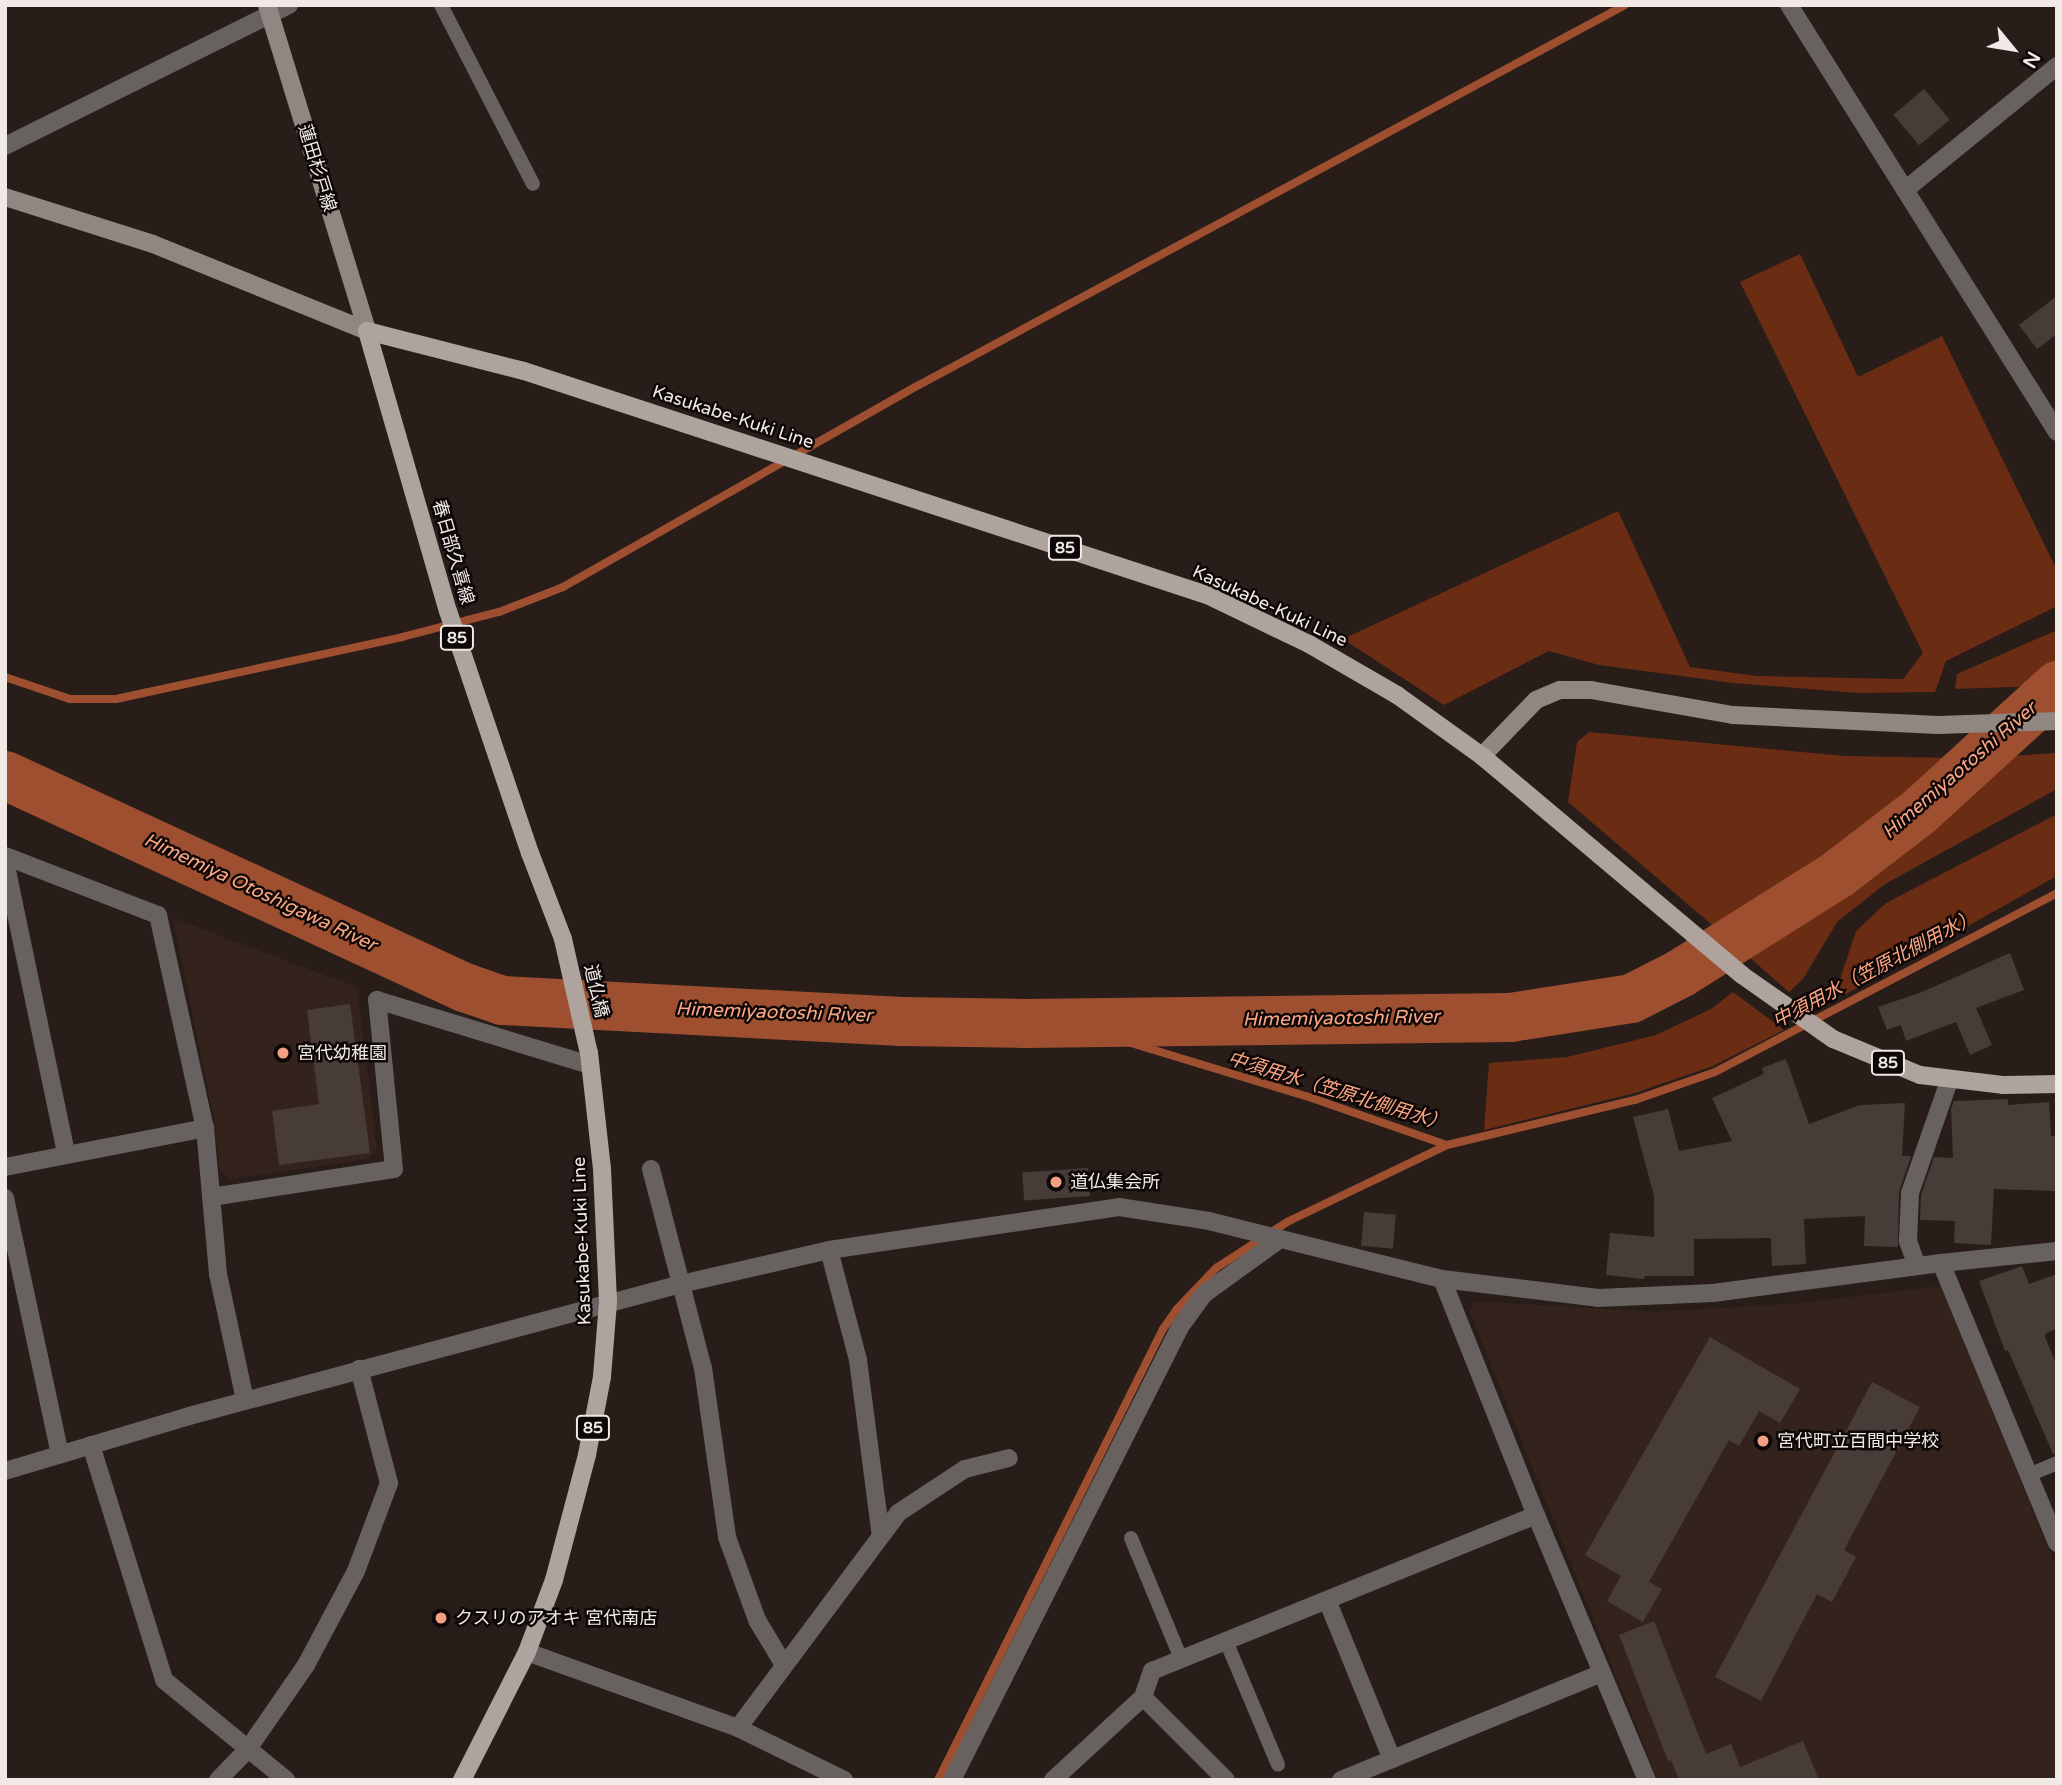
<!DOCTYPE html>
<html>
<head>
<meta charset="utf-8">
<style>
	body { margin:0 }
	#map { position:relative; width:2062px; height:1785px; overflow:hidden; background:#281d19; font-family:"Varela Round","Noto Sans JP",sans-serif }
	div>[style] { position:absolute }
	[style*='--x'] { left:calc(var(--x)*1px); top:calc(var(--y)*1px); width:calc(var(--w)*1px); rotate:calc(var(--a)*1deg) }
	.built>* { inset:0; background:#34231d }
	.green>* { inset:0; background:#6a2c12 }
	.stream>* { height:8px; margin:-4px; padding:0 4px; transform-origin:4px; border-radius:4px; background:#9e4f30 }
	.river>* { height:49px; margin:-24.5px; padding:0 24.5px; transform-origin:24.5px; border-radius:24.5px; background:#9e4f30 }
	.building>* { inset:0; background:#483c38; transform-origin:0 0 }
	.lane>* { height:14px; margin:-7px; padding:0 7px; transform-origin:7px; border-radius:7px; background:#67615f }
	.street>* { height:18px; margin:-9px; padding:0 9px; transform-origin:9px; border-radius:9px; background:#67615f }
	.secondary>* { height:18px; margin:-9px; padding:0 9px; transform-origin:9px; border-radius:9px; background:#908682 }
	.primary>* { height:18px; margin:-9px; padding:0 9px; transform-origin:9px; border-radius:9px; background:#afa39e }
	.dots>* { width:19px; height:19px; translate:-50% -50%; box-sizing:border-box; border:4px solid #0d0807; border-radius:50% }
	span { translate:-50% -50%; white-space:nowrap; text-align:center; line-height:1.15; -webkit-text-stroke:5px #0d0807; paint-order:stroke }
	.shield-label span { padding:2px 5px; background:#0d0807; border:2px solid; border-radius:5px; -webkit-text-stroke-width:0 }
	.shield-label { font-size:16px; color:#f1e9e6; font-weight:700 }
	.street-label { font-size:18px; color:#f1e9e6 }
	.poi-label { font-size:18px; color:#f1e9e6 }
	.left { translate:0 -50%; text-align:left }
	.water-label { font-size:19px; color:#fea684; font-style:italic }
	.frame { position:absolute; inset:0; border:7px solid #f1e9e6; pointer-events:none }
	.north { position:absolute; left:1978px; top:14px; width:70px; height:70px; -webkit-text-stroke:5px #0d0807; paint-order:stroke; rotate:120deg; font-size:19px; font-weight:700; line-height:28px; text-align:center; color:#f1e9e6 }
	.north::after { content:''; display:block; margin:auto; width:24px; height:32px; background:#f1e9e6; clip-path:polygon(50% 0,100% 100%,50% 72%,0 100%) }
</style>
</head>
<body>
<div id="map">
	<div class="built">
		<i style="clip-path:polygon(173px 918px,357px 987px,377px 1150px,368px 1159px,231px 1179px,220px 1171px,214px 1119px)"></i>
		<i style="clip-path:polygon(1941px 1286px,2057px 1570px,2057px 1780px,1658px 1780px,1470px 1312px,1474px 1301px,1656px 1312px,1800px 1303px)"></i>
	</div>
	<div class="green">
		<i style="clip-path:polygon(1800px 254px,1858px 377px,1942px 336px,2057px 570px,2057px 606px,1946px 661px,1935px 692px,1858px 693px,1733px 683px,1599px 665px,1549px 651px,1444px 705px,1343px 639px,1618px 511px,1690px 667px,1757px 676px,1903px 679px,1923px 653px,1740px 282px)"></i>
		<i style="clip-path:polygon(2057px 630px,2057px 671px,2039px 686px,1955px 689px,1957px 674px)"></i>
		<i style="clip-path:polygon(1589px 732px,1845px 756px,1958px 758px,1865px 839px,1790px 890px,1718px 930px,1568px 802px,1577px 742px)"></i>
		<i style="clip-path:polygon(2057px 753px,2057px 789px,1885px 884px,1837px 922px,1803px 979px,1789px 992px,1741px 950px,1804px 914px,2008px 756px)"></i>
		<i style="clip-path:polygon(2057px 814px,2057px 876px,1841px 997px,1838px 985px,1856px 931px,1886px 903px)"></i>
		<i style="clip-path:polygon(1733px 992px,1784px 1030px,1713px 1066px,1635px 1093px,1484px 1130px,1489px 1063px,1567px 1057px,1656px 1035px,1711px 1009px)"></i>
	</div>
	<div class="stream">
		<i style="--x:5;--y:677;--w:69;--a:18.7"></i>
		<i style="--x:70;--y:699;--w:46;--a:0"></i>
		<i style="--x:116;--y:699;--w:293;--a:-12.2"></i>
		<i style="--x:402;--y:637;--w:100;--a:-14.5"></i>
		<i style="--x:499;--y:612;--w:69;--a:-21.3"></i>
		<i style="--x:563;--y:587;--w:409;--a:-29.6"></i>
		<i style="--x:919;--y:385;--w:802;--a:-28.29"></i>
		<i style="--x:1065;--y:1023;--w:252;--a:16.9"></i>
		<i style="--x:1306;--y:1096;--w:149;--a:19.2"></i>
		<i style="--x:1447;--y:1145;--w:193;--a:-13.5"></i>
		<i style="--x:1635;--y:1100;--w:85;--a:-19.3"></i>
		<i style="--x:1715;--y:1072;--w:386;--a:-27.6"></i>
		<i style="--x:938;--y:1780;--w:504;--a:-63.49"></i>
		<i style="--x:1163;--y:1329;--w:24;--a:-55"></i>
		<i style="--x:1177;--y:1309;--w:57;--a:-46.4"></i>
		<i style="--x:1216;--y:1268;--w:85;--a:-32.9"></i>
		<i style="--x:1287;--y:1222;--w:178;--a:-25.7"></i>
	</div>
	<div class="river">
		<i style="--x:5;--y:775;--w:506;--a:24.79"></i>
		<i style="--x:464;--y:987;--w:40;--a:18.9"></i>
		<i style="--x:502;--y:1000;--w:400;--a:3"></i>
		<i style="--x:901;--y:1021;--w:122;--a:0.9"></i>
		<i style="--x:1023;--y:1023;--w:487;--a:-0.7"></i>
		<i style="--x:1510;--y:1017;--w:122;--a:-8.9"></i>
		<i style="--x:1631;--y:998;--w:55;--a:-27"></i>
		<i style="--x:1680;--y:973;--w:186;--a:-32.2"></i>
		<i style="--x:1837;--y:874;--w:103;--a:-37.5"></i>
		<i style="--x:1919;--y:811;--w:187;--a:-42.4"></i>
	</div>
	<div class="building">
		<i style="left:1924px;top:89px;width:40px;height:40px;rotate:50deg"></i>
		<i style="clip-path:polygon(2057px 296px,2057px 334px,2037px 349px,2019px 325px)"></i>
		<i style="clip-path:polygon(2010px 953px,2024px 990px,1976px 1008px,1992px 1045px,1970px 1055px,1956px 1022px,1906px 1041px,1901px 1025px,1887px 1030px,1878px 1007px,1922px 992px)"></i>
		<i style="clip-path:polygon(350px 1004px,370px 1153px,279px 1165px,272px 1111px,319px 1104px,307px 1010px)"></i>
		<i style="clip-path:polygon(1786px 1059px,1809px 1124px,1860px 1105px,1905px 1103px,1902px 1156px,1911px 1156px,1899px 1192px,1898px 1247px,1864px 1246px,1865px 1216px,1804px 1219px,1806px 1264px,1772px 1266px,1771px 1238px,1694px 1239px,1694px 1276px,1645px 1276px,1644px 1279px,1606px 1275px,1610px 1233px,1654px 1237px,1654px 1196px,1633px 1117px,1668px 1109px,1679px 1151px,1732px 1141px,1712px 1098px,1764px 1074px,1762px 1068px)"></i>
		<i style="clip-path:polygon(2008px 1099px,2008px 1105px,2049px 1102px,2051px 1136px,2057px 1136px,2057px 1191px,1994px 1189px,1991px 1245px,1954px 1243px,1955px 1221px,1920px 1220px,1921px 1195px,1934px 1157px,1953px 1158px,1951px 1109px,1954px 1101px)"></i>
		<i style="left:1088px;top:1168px;width:28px;height:66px;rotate:86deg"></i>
		<i style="left:1364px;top:1212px;width:32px;height:34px;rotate:5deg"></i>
		<i style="clip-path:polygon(2022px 1266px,2029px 1284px,2057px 1274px,2057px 1329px,2046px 1333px,2045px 1337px,2057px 1366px,2057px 1454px,2053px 1454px,2008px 1350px,2005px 1351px,1979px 1281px)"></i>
		<i style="clip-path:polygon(1710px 1337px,1800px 1389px,1780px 1423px,1759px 1411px,1739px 1446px,1729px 1440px,1649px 1582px,1662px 1589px,1643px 1622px,1607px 1601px,1621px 1576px,1585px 1555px)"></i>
		<i style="clip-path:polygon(1872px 1382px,1920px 1407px,1844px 1550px,1856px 1557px,1832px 1602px,1817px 1594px,1761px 1701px,1715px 1677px)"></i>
		<i style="clip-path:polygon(1654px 1621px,1706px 1754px,1731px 1744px,1740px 1767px,1803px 1741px,1819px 1780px,1679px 1780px,1671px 1760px,1668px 1761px,1619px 1635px)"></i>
	</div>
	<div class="lane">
		<i style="--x:441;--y:5;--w:201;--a:62.8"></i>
		<i style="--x:2029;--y:1475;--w:30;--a:-23"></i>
		<i style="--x:1131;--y:1538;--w:131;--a:67.5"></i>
		<i style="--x:1226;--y:1641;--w:134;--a:67.2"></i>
	</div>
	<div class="street">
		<i style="--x:1789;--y:5;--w:504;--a:57.89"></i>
		<i style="--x:5;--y:146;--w:317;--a:-26.4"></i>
		<i style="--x:1905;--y:190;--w:196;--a:-39.2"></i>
		<i style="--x:5;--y:856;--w:164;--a:21.1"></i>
		<i style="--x:158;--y:915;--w:218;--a:77.6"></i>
		<i style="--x:205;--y:1128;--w:147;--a:84.9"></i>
		<i style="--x:218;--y:1274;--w:129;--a:77.9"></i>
		<i style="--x:5;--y:861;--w:298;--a:78.2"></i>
		<i style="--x:5;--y:1167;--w:204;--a:-11"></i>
		<i style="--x:651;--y:1169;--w:206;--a:75.4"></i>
		<i style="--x:703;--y:1368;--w:171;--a:81.9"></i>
		<i style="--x:727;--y:1537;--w:88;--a:70.1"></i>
		<i style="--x:757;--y:1620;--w:52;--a:59"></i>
		<i style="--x:211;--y:1197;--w:185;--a:-8.7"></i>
		<i style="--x:394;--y:1169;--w:170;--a:-95.7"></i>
		<i style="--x:377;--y:1000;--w:223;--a:17"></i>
		<i style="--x:5;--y:1198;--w:262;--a:77.9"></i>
		<i style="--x:829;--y:1250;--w:114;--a:75.2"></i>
		<i style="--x:858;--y:1360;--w:177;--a:82.6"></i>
		<i style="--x:1941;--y:1263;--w:303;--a:67.5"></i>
		<i style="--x:1917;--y:1266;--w:27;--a:-110"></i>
		<i style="--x:1908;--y:1241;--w:48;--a:-87.6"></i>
		<i style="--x:1910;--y:1193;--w:119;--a:-70.8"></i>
		<i style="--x:1442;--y:1279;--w:254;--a:68.3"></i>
		<i style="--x:1536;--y:1515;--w:287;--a:67.3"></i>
		<i style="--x:91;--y:1445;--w:246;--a:72.7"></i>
		<i style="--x:164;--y:1680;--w:158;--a:39.3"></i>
		<i style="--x:5;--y:1471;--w:192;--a:-16.6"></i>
		<i style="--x:189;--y:1416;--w:509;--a:-15.02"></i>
		<i style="--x:681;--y:1284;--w:152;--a:-12.9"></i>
		<i style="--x:829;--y:1250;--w:293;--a:-8.4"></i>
		<i style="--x:1119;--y:1207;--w:91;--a:8.8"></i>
		<i style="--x:1209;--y:1221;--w:240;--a:14"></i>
		<i style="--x:1442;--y:1279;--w:157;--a:6.9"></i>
		<i style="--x:1598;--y:1298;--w:115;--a:-2.5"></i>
		<i style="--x:1713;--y:1293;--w:230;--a:-7.5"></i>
		<i style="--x:1941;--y:1263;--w:117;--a:-5.9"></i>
		<i style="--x:1327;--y:1600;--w:172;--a:67.8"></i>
		<i style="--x:527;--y:1652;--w:224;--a:19.8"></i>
		<i style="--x:738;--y:1728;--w:118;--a:26.1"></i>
		<i style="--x:1143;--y:1697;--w:117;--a:45"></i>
		<i style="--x:738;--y:1728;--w:268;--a:-53.3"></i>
		<i style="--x:898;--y:1513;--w:80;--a:-33.3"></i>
		<i style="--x:965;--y:1469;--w:45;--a:-14"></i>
		<i style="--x:218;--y:1780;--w:43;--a:-45.9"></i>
		<i style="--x:248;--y:1749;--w:102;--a:-55.4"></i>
		<i style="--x:306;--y:1665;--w:106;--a:-62"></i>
		<i style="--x:356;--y:1571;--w:94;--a:-69.4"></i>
		<i style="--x:389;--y:1483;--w:118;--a:-104.7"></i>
		<i style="--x:952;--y:1780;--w:507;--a:-63.28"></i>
		<i style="--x:1180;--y:1327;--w:41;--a:-54"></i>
		<i style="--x:1204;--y:1294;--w:94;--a:-35.9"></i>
		<i style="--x:1053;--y:1780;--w:122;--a:-42.7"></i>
		<i style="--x:1143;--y:1697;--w:28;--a:-71"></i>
		<i style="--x:1152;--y:1671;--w:414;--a:-22.1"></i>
		<i style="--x:1341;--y:1780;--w:282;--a:-22.3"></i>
	</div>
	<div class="secondary">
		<i style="--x:267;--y:5;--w:341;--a:72.9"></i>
		<i style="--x:5;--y:197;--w:155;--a:17.6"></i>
		<i style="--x:153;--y:244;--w:231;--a:22.1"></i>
		<i style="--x:1482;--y:756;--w:78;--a:-46"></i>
		<i style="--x:1536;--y:700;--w:26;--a:-23"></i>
		<i style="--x:1560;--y:690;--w:31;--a:0"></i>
		<i style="--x:1591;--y:690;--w:144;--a:10"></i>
		<i style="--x:1733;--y:715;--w:205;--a:2.8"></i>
		<i style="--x:1938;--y:725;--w:119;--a:-1.9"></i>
	</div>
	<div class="primary">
		<i style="--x:367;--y:331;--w:162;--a:14.3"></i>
		<i style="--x:524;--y:371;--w:719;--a:18.16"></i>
		<i style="--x:1207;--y:595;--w:113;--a:25.7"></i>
		<i style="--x:1309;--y:644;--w:102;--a:30.1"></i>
		<i style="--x:1397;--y:695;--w:105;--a:35.7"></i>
		<i style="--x:1482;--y:756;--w:340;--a:40.1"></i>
		<i style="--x:1742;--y:975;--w:111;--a:35.1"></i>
		<i style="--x:1833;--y:1039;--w:94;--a:22.5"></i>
		<i style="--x:1920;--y:1075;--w:85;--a:6.8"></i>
		<i style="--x:2004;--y:1085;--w:53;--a:-1.1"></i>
		<i style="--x:367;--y:331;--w:291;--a:73.9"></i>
		<i style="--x:448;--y:611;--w:256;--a:71.3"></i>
		<i style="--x:530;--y:853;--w:92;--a:69"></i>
		<i style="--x:563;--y:939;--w:117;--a:77.2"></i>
		<i style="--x:589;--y:1053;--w:117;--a:83.6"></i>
		<i style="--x:602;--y:1169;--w:133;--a:87.4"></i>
		<i style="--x:608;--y:1302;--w:75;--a:94.6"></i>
		<i style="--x:602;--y:1377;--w:79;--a:100.9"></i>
		<i style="--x:587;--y:1455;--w:129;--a:104.8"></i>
		<i style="--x:554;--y:1580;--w:77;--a:110.6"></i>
		<i style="--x:527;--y:1652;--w:144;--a:116.9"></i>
	</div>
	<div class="dots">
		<i style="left:283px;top:1053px;background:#f2a081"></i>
		<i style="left:1056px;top:1182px;background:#f2a081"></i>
		<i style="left:1763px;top:1441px;background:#f2a081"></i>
		<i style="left:441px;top:1618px;background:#f2a081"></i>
	</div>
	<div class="shield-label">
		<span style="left:1065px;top:548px">85</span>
		<span style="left:457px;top:638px">85</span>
		<span style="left:1888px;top:1063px">85</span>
		<span style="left:593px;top:1428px">85</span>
	</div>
	<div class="street-label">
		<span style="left:317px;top:168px;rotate:73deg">蓮田杉戸線</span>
		<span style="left:733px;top:417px;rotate:18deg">Kasukabe-Kuki Line</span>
		<span style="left:453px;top:552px;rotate:74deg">春日部久喜線</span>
		<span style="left:1270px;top:606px;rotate:25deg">Kasukabe-Kuki Line</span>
		<span style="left:596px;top:991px;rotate:77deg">道仏橋</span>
		<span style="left:582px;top:1241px;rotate:-92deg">Kasukabe-Kuki Line</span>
	</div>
	<div class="poi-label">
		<span class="left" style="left:297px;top:1053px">宮代幼稚園</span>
		<span class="left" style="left:1070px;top:1182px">道仏集会所</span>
		<span class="left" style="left:1777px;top:1441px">宮代町立百間中学校</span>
		<span class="left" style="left:455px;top:1618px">クスリのアオキ 宮代南店</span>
	</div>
	<div class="water-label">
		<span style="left:1960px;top:771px;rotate:-41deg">Himemiyaotoshi River</span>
		<span style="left:260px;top:893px;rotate:25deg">Himemiya Otoshigawa River</span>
		<span style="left:1875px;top:970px;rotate:-28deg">中須用水（笠原北側用水）</span>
		<span style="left:774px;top:1013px;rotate:2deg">Himemiyaotoshi River</span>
		<span style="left:1341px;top:1019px;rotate:-1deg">Himemiyaotoshi River</span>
		<span style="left:1337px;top:1092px;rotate:17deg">中須用水（笠原北側用水）</span>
	</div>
	<div class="frame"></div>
	<div class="north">N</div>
</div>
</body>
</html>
